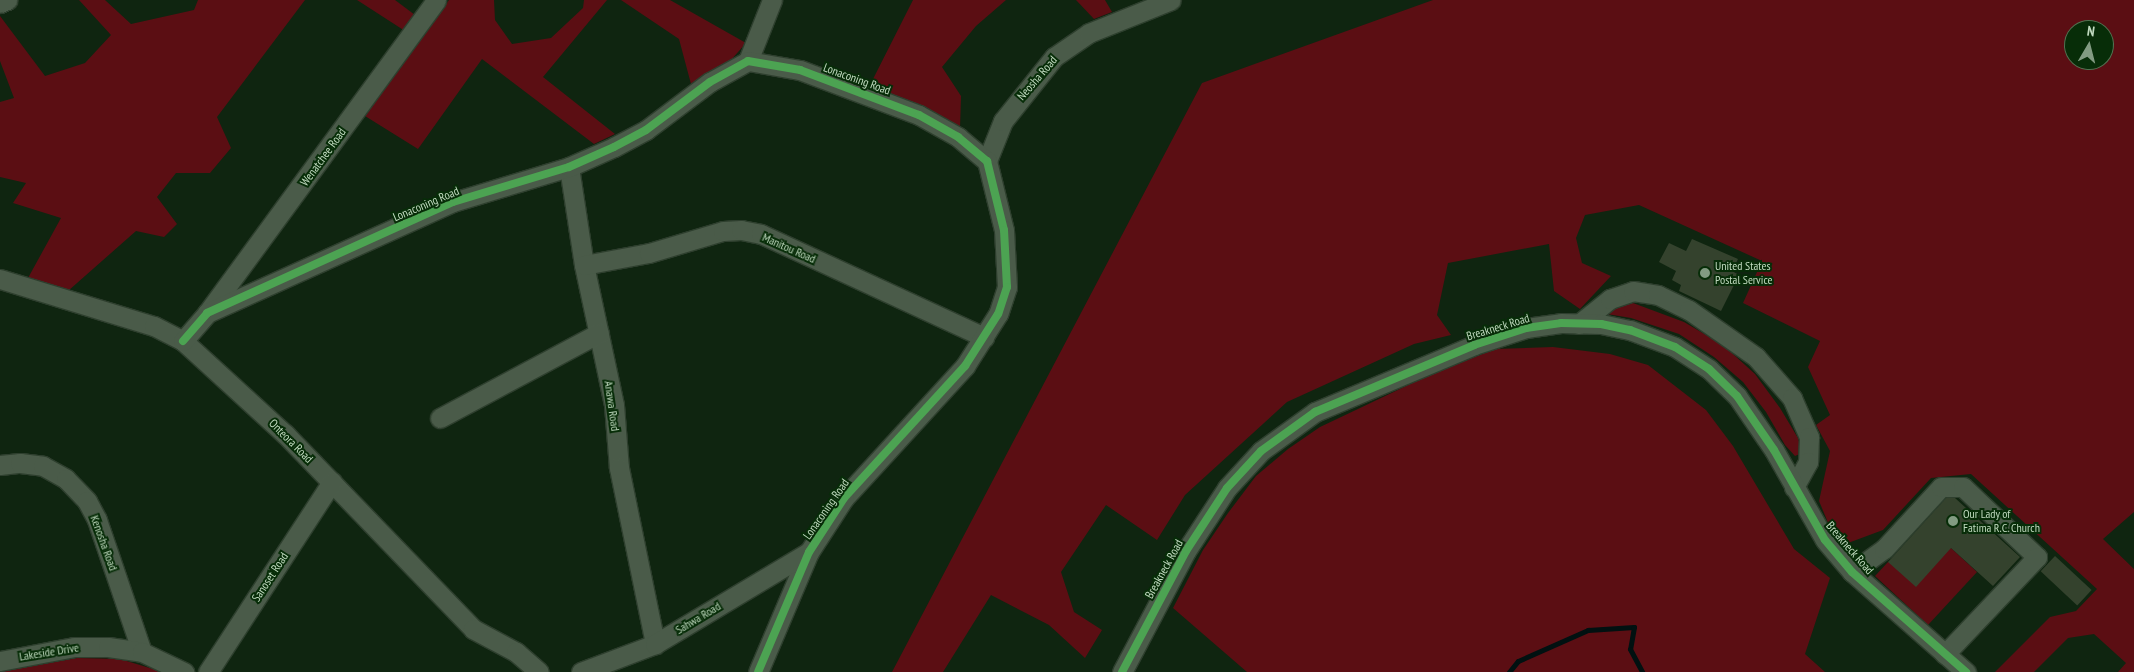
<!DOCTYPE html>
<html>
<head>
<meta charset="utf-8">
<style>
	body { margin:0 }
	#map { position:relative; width:2134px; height:672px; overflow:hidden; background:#0f2510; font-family:"PT Sans Narrow",sans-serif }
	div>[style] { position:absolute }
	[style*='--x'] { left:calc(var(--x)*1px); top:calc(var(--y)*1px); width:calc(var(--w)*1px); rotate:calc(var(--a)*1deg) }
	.green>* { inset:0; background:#5b0e13 }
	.stream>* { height:5px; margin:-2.5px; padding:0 2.5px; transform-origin:2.5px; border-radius:2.5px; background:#011111 }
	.building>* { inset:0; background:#34422d; transform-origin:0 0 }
	.roads { filter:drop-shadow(1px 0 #2e3f2e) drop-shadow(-1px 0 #2e3f2e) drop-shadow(0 1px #2e3f2e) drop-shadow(0 -1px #2e3f2e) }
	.minor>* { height:19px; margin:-9.5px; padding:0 9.5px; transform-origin:9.5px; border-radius:9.5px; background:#4a5b49 }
	.cycleway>* { height:8px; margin:-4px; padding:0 4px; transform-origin:4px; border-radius:4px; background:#4ca352 }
	.dots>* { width:14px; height:14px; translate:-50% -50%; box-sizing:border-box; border:2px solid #072d08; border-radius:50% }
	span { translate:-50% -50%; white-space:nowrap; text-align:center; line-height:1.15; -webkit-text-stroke:4px #072d08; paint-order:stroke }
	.street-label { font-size:12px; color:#c0dabf }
	.poi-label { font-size:12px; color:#c0dabf }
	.left { translate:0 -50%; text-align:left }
	.north { position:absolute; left:2064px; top:20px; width:50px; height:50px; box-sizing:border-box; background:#072d08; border:1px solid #517251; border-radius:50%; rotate:8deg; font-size:14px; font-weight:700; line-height:20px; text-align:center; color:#c0dabf }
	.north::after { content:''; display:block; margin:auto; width:18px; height:22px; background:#829b82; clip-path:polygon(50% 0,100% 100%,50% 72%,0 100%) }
</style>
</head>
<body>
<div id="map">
	<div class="green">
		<i style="clip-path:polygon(79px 0,105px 0,131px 24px,194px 10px,198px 0,305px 0,217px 117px,231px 148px,210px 173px,176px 173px,157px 197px,177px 224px,164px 237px,136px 231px,68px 291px,28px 278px,61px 218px,13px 203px,26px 183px,0 177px,0 102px,14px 98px,0 61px,0 16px,45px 76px,85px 63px,111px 35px)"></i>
		<i style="clip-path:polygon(357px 0,395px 0,415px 15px,405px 31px)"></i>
		<i style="clip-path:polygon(449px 0,494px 0,495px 20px,512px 44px,551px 38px,583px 8px,584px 0,607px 0,543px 77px,615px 134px,594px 144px,482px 59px,418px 149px,365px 116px)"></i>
		<i style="clip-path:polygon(621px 0,670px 0,746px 43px,731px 60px,691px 84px,679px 39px)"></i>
		<i style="clip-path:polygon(913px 0,1006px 0,976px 26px,942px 67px,961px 96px,960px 129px,871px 83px)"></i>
		<i style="clip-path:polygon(1076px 0,1105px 0,1112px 12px,1094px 19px)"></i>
		<i style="clip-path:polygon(evenodd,1433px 0,2134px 0,2134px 512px,2103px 539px,2134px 569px,2134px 672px,2118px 672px,2126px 663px,2094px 634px,2068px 638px,2034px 672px,1995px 672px,2050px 617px,2076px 611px,2097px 589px,1971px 474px,1931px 478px,1883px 530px,1848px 543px,1829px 525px,1819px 501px,1830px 451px,1816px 425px,1830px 415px,1808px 367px,1820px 341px,1743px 303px,1762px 261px,1639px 205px,1585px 215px,1576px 238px,1582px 263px,1611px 276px,1580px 309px,1554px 291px,1549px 244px,1448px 263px,1437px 315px,1451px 335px,1414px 344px,1287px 402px,1185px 495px,1157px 540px,1106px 505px,1061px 572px,1074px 612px,1102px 630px,1085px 658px,1049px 625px,991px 595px,943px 672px,892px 672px,1202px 83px,1433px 0,2074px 30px,2104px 30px,2104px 60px,2074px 60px,2074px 30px)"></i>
		<i style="clip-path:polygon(1633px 303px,1684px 322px,1723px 345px,1755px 374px,1780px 408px,1798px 438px,1802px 453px,1795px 456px,1785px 445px,1766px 412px,1743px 382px,1714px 357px,1679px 334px,1631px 318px,1607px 314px,1618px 304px)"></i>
		<i style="clip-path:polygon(1553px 347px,1610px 354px,1648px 365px,1706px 410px,1733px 446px,1794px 549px,1830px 578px,1805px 654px,1825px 672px,1247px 672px,1173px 608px,1203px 550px,1228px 513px,1256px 476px,1288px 449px,1320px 427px,1360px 408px,1425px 377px,1495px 349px)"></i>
		<i style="clip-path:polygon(1951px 548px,1977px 572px,1928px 625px,1875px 576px,1888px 562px)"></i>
		<i style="clip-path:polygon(77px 658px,120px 659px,163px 672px,0 672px)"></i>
	</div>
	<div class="stream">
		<i style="--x:1509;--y:672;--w:14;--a:-51"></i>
		<i style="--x:1518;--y:661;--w:77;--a:-23.9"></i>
		<i style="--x:1588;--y:630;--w:46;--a:-3.7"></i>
		<i style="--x:1634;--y:627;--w:22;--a:100"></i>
		<i style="--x:1630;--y:649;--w:26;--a:62"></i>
	</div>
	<div class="building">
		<i style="clip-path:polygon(1692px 239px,1738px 259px,1732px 271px,1739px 275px,1721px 311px,1679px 291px,1681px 285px,1672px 280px,1676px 271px,1659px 262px,1669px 243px,1686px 251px)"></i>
		<i style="clip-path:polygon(1946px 498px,1955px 498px,2020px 557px,1993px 586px,1951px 548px,1916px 587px,1888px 562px)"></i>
		<i style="left:2055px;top:556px;width:50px;height:21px;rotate:43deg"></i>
	</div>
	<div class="roads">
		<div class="minor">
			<i style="--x:0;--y:3;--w:8;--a:-23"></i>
			<i style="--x:748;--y:61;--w:66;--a:-68.5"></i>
			<i style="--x:987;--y:161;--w:43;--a:-68.2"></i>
			<i style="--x:1003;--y:121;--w:82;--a:-51.4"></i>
			<i style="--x:1054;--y:57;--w:42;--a:-34.4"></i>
			<i style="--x:1089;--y:33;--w:88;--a:-21.9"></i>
			<i style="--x:569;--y:167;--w:99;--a:81.3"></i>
			<i style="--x:584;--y:265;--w:143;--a:77.9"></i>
			<i style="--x:614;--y:405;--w:63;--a:85.5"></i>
			<i style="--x:619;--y:468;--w:180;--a:78.4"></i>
			<i style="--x:584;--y:265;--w:66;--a:-10.5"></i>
			<i style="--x:649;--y:253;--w:77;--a:-16.6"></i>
			<i style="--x:723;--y:231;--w:18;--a:-3"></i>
			<i style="--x:741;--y:230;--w:20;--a:11"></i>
			<i style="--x:761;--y:234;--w:246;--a:24.8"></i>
			<i style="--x:0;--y:279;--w:161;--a:17"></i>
			<i style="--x:154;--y:326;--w:33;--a:27"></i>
			<i style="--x:183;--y:341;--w:138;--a:42.4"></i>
			<i style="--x:285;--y:434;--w:271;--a:46"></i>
			<i style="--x:473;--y:629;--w:49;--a:28.1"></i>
			<i style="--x:516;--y:652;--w:30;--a:41"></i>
			<i style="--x:208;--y:312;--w:386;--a:-53.8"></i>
			<i style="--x:1579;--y:324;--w:40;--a:-39"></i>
			<i style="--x:1610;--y:299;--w:24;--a:-19"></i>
			<i style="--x:1633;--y:291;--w:25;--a:9"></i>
			<i style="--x:1658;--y:295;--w:34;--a:26"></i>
			<i style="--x:1689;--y:310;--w:82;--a:35"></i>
			<i style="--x:1756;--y:357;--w:55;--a:48.7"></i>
			<i style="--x:1792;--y:398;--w:43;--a:66.4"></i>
			<i style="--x:1809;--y:437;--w:25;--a:92"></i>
			<i style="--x:1808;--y:462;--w:29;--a:119"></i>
			<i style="--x:183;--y:341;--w:37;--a:-49"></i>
			<i style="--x:207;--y:313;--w:270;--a:-24.3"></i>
			<i style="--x:453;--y:202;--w:121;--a:-16.8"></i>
			<i style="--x:569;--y:167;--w:49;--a:-24"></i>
			<i style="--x:614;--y:147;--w:36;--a:-28"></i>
			<i style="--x:646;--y:130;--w:80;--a:-36.9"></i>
			<i style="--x:710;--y:82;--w:43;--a:-28.9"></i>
			<i style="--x:748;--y:61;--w:53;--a:9.8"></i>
			<i style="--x:800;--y:70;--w:127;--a:20.7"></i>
			<i style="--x:919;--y:115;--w:45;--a:29.4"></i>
			<i style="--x:958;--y:137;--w:38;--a:40"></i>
			<i style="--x:987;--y:161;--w:71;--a:76.2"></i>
			<i style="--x:1004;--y:230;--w:57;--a:87"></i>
			<i style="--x:1007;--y:287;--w:28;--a:108"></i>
			<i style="--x:998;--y:314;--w:62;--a:122.4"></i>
			<i style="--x:965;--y:366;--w:179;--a:132.5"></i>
			<i style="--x:844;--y:498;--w:64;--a:122.9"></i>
			<i style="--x:809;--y:552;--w:130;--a:113"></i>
			<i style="--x:440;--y:418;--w:180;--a:-28.1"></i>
			<i style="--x:0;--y:465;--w:20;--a:-6"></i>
			<i style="--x:20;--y:463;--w:23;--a:7"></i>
			<i style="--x:43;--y:466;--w:26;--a:29"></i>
			<i style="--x:66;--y:479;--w:30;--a:46"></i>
			<i style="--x:87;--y:501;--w:21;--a:62"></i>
			<i style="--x:97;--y:520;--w:139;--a:71.2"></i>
			<i style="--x:1852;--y:572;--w:39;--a:-36"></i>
			<i style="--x:1884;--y:549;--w:84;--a:-47.4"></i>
			<i style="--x:1941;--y:487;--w:22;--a:0"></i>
			<i style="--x:1963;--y:487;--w:102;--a:43.4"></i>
			<i style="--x:2037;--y:557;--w:134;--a:133.5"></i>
			<i style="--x:0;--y:661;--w:75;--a:-10.7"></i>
			<i style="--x:74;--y:647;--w:34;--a:0"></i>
			<i style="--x:108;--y:647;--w:34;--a:8"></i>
			<i style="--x:142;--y:652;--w:47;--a:25.5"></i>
			<i style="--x:208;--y:672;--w:227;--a:-56.9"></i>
			<i style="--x:581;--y:672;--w:79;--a:-20.7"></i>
			<i style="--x:655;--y:644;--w:179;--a:-30.9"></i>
			<i style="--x:1122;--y:672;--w:137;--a:-62.1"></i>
			<i style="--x:1186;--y:551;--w:75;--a:-56.9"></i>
			<i style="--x:1227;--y:488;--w:50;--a:-47.4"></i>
			<i style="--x:1261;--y:451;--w:67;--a:-35.8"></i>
			<i style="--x:1315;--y:412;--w:173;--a:-22.8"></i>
			<i style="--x:1474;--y:345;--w:55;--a:-18.1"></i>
			<i style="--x:1526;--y:328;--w:35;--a:-8"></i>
			<i style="--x:1561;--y:323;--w:40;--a:1.4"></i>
			<i style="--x:1601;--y:324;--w:30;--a:12"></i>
			<i style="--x:1630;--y:330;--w:48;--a:20.7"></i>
			<i style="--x:1675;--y:347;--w:40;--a:32.9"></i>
			<i style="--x:1709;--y:369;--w:39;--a:44"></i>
			<i style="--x:1737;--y:396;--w:65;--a:55.6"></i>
			<i style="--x:1774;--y:450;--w:103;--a:60.5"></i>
			<i style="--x:1825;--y:540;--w:42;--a:49.8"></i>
			<i style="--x:1852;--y:572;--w:152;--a:41.3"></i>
		</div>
	</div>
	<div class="cycleway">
		<i style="--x:183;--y:341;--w:37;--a:-49"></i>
		<i style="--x:207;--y:313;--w:270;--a:-24.3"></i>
		<i style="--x:453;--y:202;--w:121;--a:-16.8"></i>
		<i style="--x:569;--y:167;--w:49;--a:-24"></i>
		<i style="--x:614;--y:147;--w:36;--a:-28"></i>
		<i style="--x:646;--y:130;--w:80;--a:-36.9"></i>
		<i style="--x:710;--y:82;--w:43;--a:-28.9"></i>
		<i style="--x:748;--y:61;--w:53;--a:9.8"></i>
		<i style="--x:800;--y:70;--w:127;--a:20.7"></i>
		<i style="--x:919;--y:115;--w:45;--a:29.4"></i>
		<i style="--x:958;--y:137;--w:38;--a:40"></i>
		<i style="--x:987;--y:161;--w:71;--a:76.2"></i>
		<i style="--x:1004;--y:230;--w:57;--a:87"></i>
		<i style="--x:1007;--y:287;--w:28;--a:108"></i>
		<i style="--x:998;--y:314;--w:62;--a:122.4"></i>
		<i style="--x:965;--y:366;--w:179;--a:132.5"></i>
		<i style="--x:844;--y:498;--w:64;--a:122.9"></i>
		<i style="--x:809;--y:552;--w:130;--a:113"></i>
		<i style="--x:1122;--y:672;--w:137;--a:-62.1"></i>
		<i style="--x:1186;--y:551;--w:75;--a:-56.9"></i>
		<i style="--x:1227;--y:488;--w:50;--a:-47.4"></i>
		<i style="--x:1261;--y:451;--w:67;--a:-35.8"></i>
		<i style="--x:1315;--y:412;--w:173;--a:-22.8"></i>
		<i style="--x:1474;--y:345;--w:55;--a:-18.1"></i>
		<i style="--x:1526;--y:328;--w:35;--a:-8"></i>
		<i style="--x:1561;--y:323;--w:40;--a:1.4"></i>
		<i style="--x:1601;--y:324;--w:30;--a:12"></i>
		<i style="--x:1630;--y:330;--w:48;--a:20.7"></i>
		<i style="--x:1675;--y:347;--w:40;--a:32.9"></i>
		<i style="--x:1709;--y:369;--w:39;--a:44"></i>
		<i style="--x:1737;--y:396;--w:65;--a:55.6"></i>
		<i style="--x:1774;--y:450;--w:103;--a:60.5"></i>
		<i style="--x:1825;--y:540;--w:42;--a:49.8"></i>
		<i style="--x:1852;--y:572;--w:152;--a:41.3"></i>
	</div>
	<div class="dots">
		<i style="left:1705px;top:273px;background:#829b82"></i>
		<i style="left:1953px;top:521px;background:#829b82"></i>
	</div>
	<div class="street-label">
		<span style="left:1037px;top:78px;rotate:-49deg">Neosha Road</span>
		<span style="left:857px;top:79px;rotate:20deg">Lonaconing Road</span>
		<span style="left:323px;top:157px;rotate:-54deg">Wenatchee Road</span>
		<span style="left:426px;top:204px;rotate:-23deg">Lonaconing Road</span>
		<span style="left:789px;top:248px;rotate:24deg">Manitou Road</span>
		<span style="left:1498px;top:327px;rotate:-17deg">Breakneck Road</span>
		<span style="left:612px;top:406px;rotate:82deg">Anawa Road</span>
		<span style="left:291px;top:441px;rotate:45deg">Onteora Road</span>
		<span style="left:826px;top:509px;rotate:-55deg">Lonaconing Road</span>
		<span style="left:104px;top:543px;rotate:70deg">Kenosha Road</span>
		<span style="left:1850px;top:548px;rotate:49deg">Breakneck Road</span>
		<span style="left:1164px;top:569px;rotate:-61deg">Breakneck Road</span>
		<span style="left:270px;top:577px;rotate:-57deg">Sanoset Road</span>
		<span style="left:698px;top:618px;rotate:-31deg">Sahwa Road</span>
		<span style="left:49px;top:652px;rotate:-9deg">Lakeside Drive</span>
	</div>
	<div class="poi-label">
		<span class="left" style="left:1715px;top:273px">United States<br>Postal Service</span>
		<span class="left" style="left:1963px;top:521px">Our Lady of<br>Fatima R.C. Church</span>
	</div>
	<div class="north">N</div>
</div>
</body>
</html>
